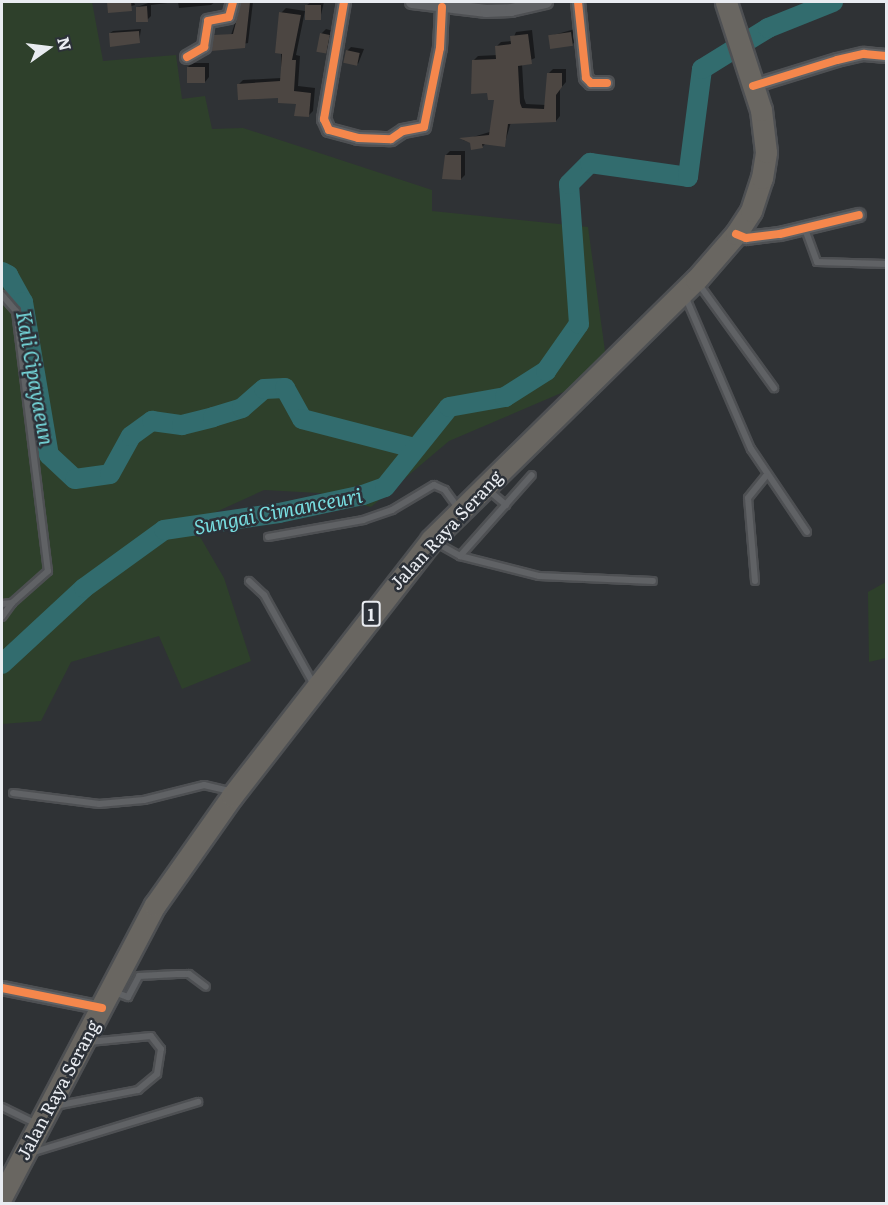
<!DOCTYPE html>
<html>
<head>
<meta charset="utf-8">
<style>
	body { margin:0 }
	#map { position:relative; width:888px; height:1205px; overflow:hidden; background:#2f3235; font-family:Literata,serif }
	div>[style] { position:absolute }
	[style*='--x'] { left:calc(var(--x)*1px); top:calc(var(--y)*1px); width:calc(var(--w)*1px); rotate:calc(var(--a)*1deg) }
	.green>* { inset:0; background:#2e402b }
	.shadow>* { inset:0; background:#0007 }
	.river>* { height:20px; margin:-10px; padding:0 10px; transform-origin:10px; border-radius:10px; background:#326c6e }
	.building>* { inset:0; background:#4c4642; transform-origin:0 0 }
	.roads { filter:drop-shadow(2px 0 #4e5053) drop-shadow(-2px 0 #4e5053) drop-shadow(0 2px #4e5053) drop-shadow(0 -2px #4e5053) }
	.service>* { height:6px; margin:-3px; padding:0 3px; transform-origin:3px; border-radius:3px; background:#606265 }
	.minor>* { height:12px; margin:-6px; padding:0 6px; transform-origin:6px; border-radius:6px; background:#606265 }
	.trunk>* { height:21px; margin:-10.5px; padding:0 10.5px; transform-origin:10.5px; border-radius:10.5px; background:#696661 }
	.cycleway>* { height:8px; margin:-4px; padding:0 4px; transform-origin:4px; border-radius:4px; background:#f5874c }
	span { translate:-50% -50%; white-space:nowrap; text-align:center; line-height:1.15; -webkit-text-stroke:5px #2c3138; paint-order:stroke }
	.shield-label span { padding:2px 4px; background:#2c3138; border:2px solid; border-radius:4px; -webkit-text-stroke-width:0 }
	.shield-label { font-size:16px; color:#e9ecf1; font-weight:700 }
	.street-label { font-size:18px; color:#e9ecf1 }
	.water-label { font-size:20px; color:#77dcdf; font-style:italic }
	.frame { position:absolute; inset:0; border:3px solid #e9ecf1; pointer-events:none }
	.north { position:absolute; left:18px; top:18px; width:60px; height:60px; -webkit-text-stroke:4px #2c3138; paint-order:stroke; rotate:76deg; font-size:16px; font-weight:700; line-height:24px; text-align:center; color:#e9ecf1 }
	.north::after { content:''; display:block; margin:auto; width:21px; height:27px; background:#e9ecf1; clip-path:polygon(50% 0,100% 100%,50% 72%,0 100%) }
</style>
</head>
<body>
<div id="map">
	<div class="green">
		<i style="clip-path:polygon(2px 2px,92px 2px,103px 61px,176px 55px,182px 99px,205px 96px,212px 129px,243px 128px,432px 190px,432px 211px,588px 227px,608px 373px,449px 441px,371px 507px,319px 493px,264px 490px,192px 523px,224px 578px,251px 661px,182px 689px,159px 636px,71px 662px,41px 721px,2px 724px)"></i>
		<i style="clip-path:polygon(886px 582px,886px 658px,869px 662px,868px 592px)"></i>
	</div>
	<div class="shadow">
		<i style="clip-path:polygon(109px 2px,134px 2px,135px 5px,109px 12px)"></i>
		<i style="clip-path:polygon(176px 2px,151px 5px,151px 16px,147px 20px,137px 7px,151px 2px)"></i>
		<i style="clip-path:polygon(178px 2px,215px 2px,211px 5px,179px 8px)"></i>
		<i style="clip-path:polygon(242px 2px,253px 2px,248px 43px,227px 47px)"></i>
		<i style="clip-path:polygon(311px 2px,324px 2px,320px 19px,307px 5px)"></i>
		<i style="clip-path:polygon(286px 8px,305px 11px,296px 55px,300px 56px,298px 86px,315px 88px,313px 111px,308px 116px,297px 103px,238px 85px,243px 80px,281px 78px,281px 13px)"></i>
		<i style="clip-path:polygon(141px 29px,139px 42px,110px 33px,113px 31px)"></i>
		<i style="clip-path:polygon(326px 29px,333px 31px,326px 52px,321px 34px)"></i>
		<i style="clip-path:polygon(575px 29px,576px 40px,572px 45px,550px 36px)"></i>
		<i style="clip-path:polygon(532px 30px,535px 58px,522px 64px,524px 98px,526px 104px,546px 105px,549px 73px,553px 69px,566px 69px,566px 82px,560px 89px,560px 116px,556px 121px,511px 122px,504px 146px,486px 143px,482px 147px,463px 140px,493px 131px,496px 99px,474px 60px,478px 56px,498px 55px,497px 46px,501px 42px,512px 41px,516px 32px)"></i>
		<i style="clip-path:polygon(351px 47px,364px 49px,358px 64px,347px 51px)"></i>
		<i style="clip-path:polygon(192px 63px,209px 63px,209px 77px,205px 82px,188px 67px)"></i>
		<i style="clip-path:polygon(450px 151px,465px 151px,465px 175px,461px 179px,446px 155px)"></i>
	</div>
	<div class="river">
		<i style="--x:2;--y:272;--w:7;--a:27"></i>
		<i style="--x:8;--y:275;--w:31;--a:61"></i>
		<i style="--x:23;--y:302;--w:155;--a:80.4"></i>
		<i style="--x:49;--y:455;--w:35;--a:43"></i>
		<i style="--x:75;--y:479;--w:35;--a:-8"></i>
		<i style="--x:110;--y:474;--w:43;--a:-61.1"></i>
		<i style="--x:131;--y:436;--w:26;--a:-36"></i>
		<i style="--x:152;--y:421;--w:30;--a:8"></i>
		<i style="--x:182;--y:425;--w:32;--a:-14"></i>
		<i style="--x:213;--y:417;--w:30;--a:-17"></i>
		<i style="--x:242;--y:408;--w:29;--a:-41"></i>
		<i style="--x:264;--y:389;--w:21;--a:-3"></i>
		<i style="--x:285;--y:388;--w:35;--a:61"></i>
		<i style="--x:302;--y:419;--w:116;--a:14.5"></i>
		<i style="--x:2;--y:664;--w:112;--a:-42.8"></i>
		<i style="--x:84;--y:588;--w:99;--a:-35.9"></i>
		<i style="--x:164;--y:530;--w:116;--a:-8.4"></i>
		<i style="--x:279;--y:513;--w:86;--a:-12.1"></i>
		<i style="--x:363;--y:495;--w:23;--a:-20"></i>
		<i style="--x:385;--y:487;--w:102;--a:-51.3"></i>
		<i style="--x:449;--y:407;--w:57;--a:-10.1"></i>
		<i style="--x:505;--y:397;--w:49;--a:-32.4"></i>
		<i style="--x:546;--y:371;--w:57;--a:-54.9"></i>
		<i style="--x:579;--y:324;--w:140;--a:-94.1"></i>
		<i style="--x:569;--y:184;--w:30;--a:-45"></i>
		<i style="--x:590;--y:163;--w:99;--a:8.1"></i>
		<i style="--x:688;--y:177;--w:109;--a:-82.6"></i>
		<i style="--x:702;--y:69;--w:78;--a:-31.8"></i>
		<i style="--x:768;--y:28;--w:70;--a:-21.8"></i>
	</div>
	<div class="building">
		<i style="clip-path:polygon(107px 2px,131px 2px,132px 11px,108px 13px)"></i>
		<i style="clip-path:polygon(241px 2px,250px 2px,245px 48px,211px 51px,214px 35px,233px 34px)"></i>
		<i style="left:305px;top:5px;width:16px;height:15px"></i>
		<i style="clip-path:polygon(147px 6px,148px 22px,136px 22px,136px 7px)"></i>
		<i style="clip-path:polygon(279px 12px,301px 15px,292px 60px,296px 60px,294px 91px,311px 93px,309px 117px,294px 116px,296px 104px,278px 103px,278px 98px,238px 100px,237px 84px,280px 81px,282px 54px,275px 53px)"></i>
		<i style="clip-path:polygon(139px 31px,140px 43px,110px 47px,109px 33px)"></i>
		<i style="left:571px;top:32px;width:14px;height:23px;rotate:82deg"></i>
		<i style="left:320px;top:33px;width:10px;height:19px;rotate:11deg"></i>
		<i style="clip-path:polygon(528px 34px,532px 64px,518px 66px,520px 103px,522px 108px,544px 109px,547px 73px,562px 73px,562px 87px,556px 95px,556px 122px,508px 124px,505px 147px,482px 144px,483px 148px,471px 150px,470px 143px,459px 138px,489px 135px,494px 100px,488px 100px,487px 93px,471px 94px,472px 60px,496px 59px,495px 46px,511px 44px,510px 36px)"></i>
		<i style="left:346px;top:50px;width:14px;height:13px;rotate:12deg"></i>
		<i style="left:187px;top:67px;width:18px;height:16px"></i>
		<i style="clip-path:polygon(445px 155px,461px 155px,461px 180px,442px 179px)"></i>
	</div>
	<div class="roads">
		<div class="service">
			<i style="--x:805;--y:229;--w:35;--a:70"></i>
			<i style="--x:817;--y:262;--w:69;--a:1.7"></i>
			<i style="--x:698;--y:283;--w:130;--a:54.1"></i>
			<i style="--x:2;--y:295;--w:21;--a:49"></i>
			<i style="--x:16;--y:311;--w:262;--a:83"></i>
			<i style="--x:48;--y:571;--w:48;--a:138.4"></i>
			<i style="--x:685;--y:296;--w:167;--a:66.7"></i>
			<i style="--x:751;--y:449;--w:100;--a:56"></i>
			<i style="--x:487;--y:489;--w:25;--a:40"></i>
			<i style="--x:268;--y:537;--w:97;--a:-10.1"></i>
			<i style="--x:363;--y:520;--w:31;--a:-19"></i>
			<i style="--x:392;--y:510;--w:49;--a:-30.8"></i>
			<i style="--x:434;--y:485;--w:12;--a:24"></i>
			<i style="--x:445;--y:490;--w:22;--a:54"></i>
			<i style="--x:435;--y:542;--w:29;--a:29"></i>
			<i style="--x:460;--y:556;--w:81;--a:14.2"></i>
			<i style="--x:539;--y:576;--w:114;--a:2.5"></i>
			<i style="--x:460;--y:556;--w:108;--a:-48.4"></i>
			<i style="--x:249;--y:581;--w:21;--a:43"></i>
			<i style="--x:264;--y:595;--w:103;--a:60.9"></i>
			<i style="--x:755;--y:581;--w:83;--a:-94.8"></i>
			<i style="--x:748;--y:498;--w:28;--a:-51"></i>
			<i style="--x:2;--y:604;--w:10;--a:-6"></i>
			<i style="--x:12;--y:603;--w:17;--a:126"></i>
			<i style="--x:13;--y:793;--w:87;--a:7.3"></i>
			<i style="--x:99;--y:804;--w:45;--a:-5.1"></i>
			<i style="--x:144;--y:800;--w:62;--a:-14"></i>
			<i style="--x:204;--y:785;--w:28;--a:13"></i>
			<i style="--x:114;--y:992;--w:15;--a:20"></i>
			<i style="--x:128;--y:997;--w:24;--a:-62"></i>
			<i style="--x:139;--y:976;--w:38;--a:-3"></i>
			<i style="--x:177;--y:974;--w:12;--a:0"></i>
			<i style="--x:189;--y:974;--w:21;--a:37"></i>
			<i style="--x:55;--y:1106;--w:85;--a:-10.9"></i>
			<i style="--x:138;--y:1090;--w:25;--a:-40"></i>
			<i style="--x:157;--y:1074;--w:25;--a:-81"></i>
			<i style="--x:161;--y:1049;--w:16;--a:-128"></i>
			<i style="--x:151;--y:1036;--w:62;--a:174.5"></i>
			<i style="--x:2;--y:1107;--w:39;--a:26"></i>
			<i style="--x:31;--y:1153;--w:175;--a:-17"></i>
		</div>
		<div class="minor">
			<i style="--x:344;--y:2;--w:119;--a:99.7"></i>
			<i style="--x:324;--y:119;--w:12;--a:66"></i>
			<i style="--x:329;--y:130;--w:30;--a:15"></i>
			<i style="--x:358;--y:138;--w:33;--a:2"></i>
			<i style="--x:391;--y:139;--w:14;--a:-34"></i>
			<i style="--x:403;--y:131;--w:21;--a:-11"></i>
			<i style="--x:424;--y:127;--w:81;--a:-78.6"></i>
			<i style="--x:440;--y:48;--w:41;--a:-87.2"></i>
			<i style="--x:412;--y:2;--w:75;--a:6.9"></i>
			<i style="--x:486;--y:11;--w:25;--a:-2"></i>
			<i style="--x:511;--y:10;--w:36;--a:-13"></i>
			<i style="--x:578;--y:2;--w:76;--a:84"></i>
			<i style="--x:586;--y:78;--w:7;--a:45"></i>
			<i style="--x:591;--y:83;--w:16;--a:0"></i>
			<i style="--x:187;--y:57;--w:20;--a:-30"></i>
			<i style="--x:204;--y:47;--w:26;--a:-81"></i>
			<i style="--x:208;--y:21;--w:21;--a:-11"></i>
			<i style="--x:229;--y:17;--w:16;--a:-75"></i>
			<i style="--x:753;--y:86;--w:88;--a:-17.2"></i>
			<i style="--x:837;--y:60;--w:28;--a:-13"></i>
			<i style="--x:864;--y:54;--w:22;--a:5"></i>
			<i style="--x:736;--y:234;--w:11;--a:22"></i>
			<i style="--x:746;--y:238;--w:34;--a:-7"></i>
			<i style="--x:780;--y:234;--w:81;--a:-13.5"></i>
			<i style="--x:2;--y:988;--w:102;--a:11.3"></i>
		</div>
		<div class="trunk">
			<i style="--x:2;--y:1196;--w:329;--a:-62.3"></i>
			<i style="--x:155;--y:905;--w:133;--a:-54.8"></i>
			<i style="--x:232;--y:796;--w:324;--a:-52.1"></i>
			<i style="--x:431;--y:540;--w:371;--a:-44.5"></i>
			<i style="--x:696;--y:280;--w:61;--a:-49"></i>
			<i style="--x:736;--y:234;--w:27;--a:-57"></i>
			<i style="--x:751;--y:211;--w:35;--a:-72"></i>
			<i style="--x:762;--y:178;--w:26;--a:-81"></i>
			<i style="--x:766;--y:152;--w:42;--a:-96.8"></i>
			<i style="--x:761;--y:110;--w:114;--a:-108"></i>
		</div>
	</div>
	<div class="cycleway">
		<i style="--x:344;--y:2;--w:119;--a:99.7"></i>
		<i style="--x:324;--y:119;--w:12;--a:66"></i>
		<i style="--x:329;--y:130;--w:30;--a:15"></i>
		<i style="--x:358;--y:138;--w:33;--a:2"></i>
		<i style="--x:391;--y:139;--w:14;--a:-34"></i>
		<i style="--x:403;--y:131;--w:21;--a:-11"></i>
		<i style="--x:424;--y:127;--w:81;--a:-78.6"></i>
		<i style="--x:440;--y:48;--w:41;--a:-87.2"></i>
		<i style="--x:578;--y:2;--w:76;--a:84"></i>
		<i style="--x:586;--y:78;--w:7;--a:45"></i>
		<i style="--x:591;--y:83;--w:16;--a:0"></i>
		<i style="--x:187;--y:57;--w:20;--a:-30"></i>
		<i style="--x:204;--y:47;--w:26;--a:-81"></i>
		<i style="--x:208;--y:21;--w:21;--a:-11"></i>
		<i style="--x:229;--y:17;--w:16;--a:-75"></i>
		<i style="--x:753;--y:86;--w:88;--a:-17.2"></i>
		<i style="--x:837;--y:60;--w:28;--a:-13"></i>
		<i style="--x:864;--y:54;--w:22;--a:5"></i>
		<i style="--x:736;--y:234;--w:11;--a:22"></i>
		<i style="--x:746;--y:238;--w:34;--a:-7"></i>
		<i style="--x:780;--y:234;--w:81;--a:-13.5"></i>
		<i style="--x:2;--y:988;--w:102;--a:11.3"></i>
	</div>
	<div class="shield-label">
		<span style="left:371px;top:614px">1</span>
	</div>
	<div class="street-label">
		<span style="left:446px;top:530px;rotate:-47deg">Jalan Raya Serang</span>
		<span style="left:58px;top:1090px;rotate:-62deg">Jalan Raya Serang</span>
	</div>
	<div class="water-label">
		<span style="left:36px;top:378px;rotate:80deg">Kali Cipayaeun</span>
		<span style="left:278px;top:510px;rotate:-11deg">Sungai Cimanceuri</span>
	</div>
	<div class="frame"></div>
	<div class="north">N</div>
</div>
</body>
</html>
